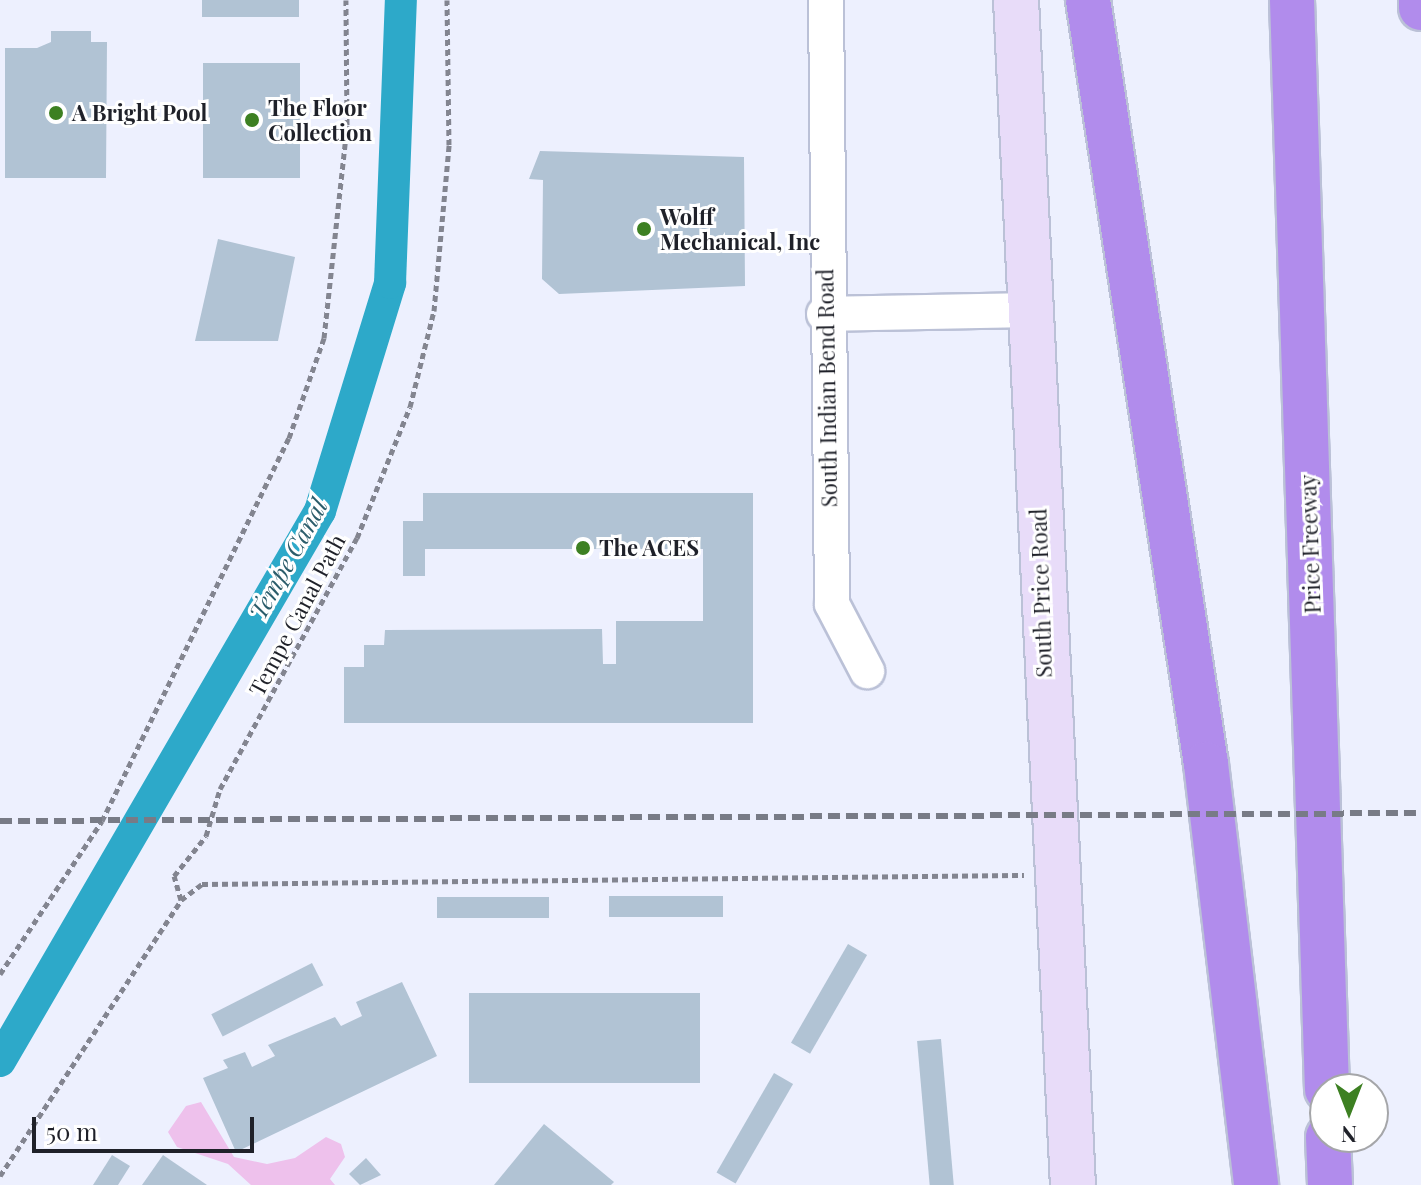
<!DOCTYPE html>
<html>
<head>
<meta charset="utf-8">
<style>
	body { margin:0 }
	#map { position:relative; width:1421px; height:1185px; overflow:hidden; background:#edf0fe; font-family:"Playfair Display",serif }
	div>[style] { position:absolute }
	[style*='--x'] { left:calc(var(--x)*1px); top:calc(var(--y)*1px); width:calc(var(--w)*1px); rotate:calc(var(--a)*1deg) }
	.green>* { inset:0; background:#eec1ec }
	.canal>* { height:32px; margin:-16px; padding:0 16px; transform-origin:16px; border-radius:16px; background:#2da9c9 }
	.building>* { inset:0; background:#b1c3d4; transform-origin:0 0 }
	.path>* { height:5px; margin-top:-2.5px; transform-origin:0; background:repeating-linear-gradient(90deg,#838590 0 6px,transparent 0 10px) }
	.roads { filter:drop-shadow(2px 0 #bbc1d7) drop-shadow(-2px 0 #bbc1d7) drop-shadow(0 2px #bbc1d7) drop-shadow(0 -2px #bbc1d7) }
	.minor>* { height:34px; margin:-17px; padding:0 17px; transform-origin:17px; border-radius:17px; background:#fff }
	.secondary>* { height:44px; margin:-22px; padding:0 22px; transform-origin:22px; border-radius:22px; background:#e8dcf9 }
	.motorway>* { height:44px; margin:-22px; padding:0 22px; transform-origin:22px; border-radius:22px; background:#b18cec }
	.rail>* { height:6px; margin-top:-3px; transform-origin:0; background:repeating-linear-gradient(90deg,#787b86 0 12px,transparent 0 18px) }
	.dots>* { width:22px; height:22px; translate:-50% -50%; box-sizing:border-box; border:4px solid #fff; border-radius:50% }
	span { translate:-50% -50%; white-space:nowrap; text-align:center; line-height:1.15; -webkit-text-stroke:6px #fff; paint-order:stroke }
	.poi-label { font-size:22px; color:#1f2129; font-weight:700 }
	.left { translate:0 -50%; text-align:left }
	.street-label { font-size:22px; color:#1f2129 }
	.water-label { font-size:24px; color:#2c5d6b; font-style:italic }
	.north { position:absolute; left:1309px; top:1073px; width:80px; height:80px; box-sizing:border-box; background:#fff; border:2px solid #a5a6a9; border-radius:50%; rotate:180deg; font-size:22px; font-weight:700; line-height:32px; text-align:center; color:#1f2129 }
	.north::after { content:''; display:block; margin:auto; width:28px; height:36px; background:#3d8022; clip-path:polygon(50% 0,100% 100%,50% 72%,0 100%) }
	.scale { position:absolute; left:32px; top:1117px; width:222px; height:36px; box-sizing:border-box; border:4px solid #1f2129; border-top:0; padding-left:10px; font-size:24px; line-height:28px; white-space:nowrap; color:#1f2129; -webkit-text-stroke:6px #fff; paint-order:stroke }
</style>
</head>
<body>
<div id="map">
	<div class="green">
		<i style="clip-path:polygon(201px 1102px,234px 1157px,267px 1164px,295px 1158px,326px 1137px,341px 1144px,345px 1157px,330px 1179px,335px 1185px,251px 1185px,228px 1164px,177px 1147px,168px 1132px,186px 1106px)"></i>
	</div>
	<div class="canal">
		<i style="--x:0;--y:1061;--w:636;--a:-59.81"></i>
		<i style="--x:320;--y:511;--w:239;--a:-72.9"></i>
		<i style="--x:390;--y:283;--w:283;--a:-87.8"></i>
	</div>
	<div class="building">
		<i style="left:202px;top:0;width:97px;height:17px"></i>
		<i style="clip-path:polygon(51px 31px,91px 31px,91px 42px,107px 42px,106px 178px,5px 178px,5px 48px,37px 48px,51px 42px)"></i>
		<i style="left:203px;top:63px;width:97px;height:115px"></i>
		<i style="clip-path:polygon(540px 151px,744px 157px,745px 286px,559px 294px,542px 279px,543px 180px,529px 179px)"></i>
		<i style="clip-path:polygon(218px 239px,295px 257px,278px 341px,195px 341px)"></i>
		<i style="clip-path:polygon(423px 493px,753px 493px,753px 723px,344px 723px,344px 667px,364px 667px,364px 645px,384px 645px,385px 630px,602px 629px,603px 664px,616px 664px,616px 621px,703px 621px,703px 549px,425px 549px,425px 576px,403px 576px,403px 521px,423px 521px)"></i>
		<i style="left:609px;top:896px;width:114px;height:21px"></i>
		<i style="left:437px;top:897px;width:112px;height:21px"></i>
		<i style="left:848px;top:944px;width:22px;height:114px;rotate:30deg"></i>
		<i style="left:312px;top:963px;width:25px;height:113px;rotate:63deg"></i>
		<i style="clip-path:polygon(402px 982px,437px 1056px,236px 1152px,203px 1078px,228px 1068px,223px 1060px,245px 1052px,252px 1067px,275px 1056px,268px 1045px,335px 1017px,341px 1026px,362px 1016px,356px 1002px)"></i>
		<i style="left:469px;top:993px;width:231px;height:90px"></i>
		<i style="left:941px;top:1039px;width:147px;height:24px;rotate:85deg"></i>
		<i style="left:774px;top:1073px;width:22px;height:115px;rotate:30deg"></i>
		<i style="clip-path:polygon(544px 1124px,614px 1182px,611px 1185px,494px 1185px)"></i>
		<i style="clip-path:polygon(112px 1155px,130px 1166px,118px 1185px,93px 1185px)"></i>
		<i style="clip-path:polygon(163px 1155px,207px 1185px,142px 1185px)"></i>
		<i style="clip-path:polygon(366px 1158px,381px 1175px,360px 1185px,349px 1174px)"></i>
	</div>
	<div class="path">
		<i style="--x:181;--y:900;--w:25;--a:-106"></i>
		<i style="--x:174;--y:876;--w:51;--a:-51.3"></i>
		<i style="--x:206;--y:836;--w:49;--a:-73.4"></i>
		<i style="--x:220;--y:789;--w:286;--a:-61.4"></i>
		<i style="--x:357;--y:538;--w:141;--a:-68"></i>
		<i style="--x:410;--y:407;--w:99;--a:-76"></i>
		<i style="--x:434;--y:311;--w:167;--a:-84.8"></i>
		<i style="--x:449;--y:145;--w:145;--a:-90.8"></i>
		<i style="--x:0;--y:974;--w:184;--a:-56.3"></i>
		<i style="--x:102;--y:821;--w:426;--a:-64"></i>
		<i style="--x:289;--y:438;--w:106;--a:-70.7"></i>
		<i style="--x:324;--y:338;--w:214;--a:-83.8"></i>
		<i style="--x:347;--y:125;--w:125;--a:-90.5"></i>
		<i style="--x:0;--y:1176;--w:330;--a:-56.7"></i>
		<i style="--x:181;--y:900;--w:26;--a:-37"></i>
		<i style="--x:202;--y:884;--w:822;--a:-0.63"></i>
	</div>
	<div class="roads">
		<div class="minor">
			<i style="--x:826;--y:0;--w:604;--a:89.43"></i>
			<i style="--x:832;--y:604;--w:76;--a:62.4"></i>
			<i style="--x:824;--y:314;--w:205;--a:-1.1"></i>
		</div>
		<div class="secondary">
			<i style="--x:1016;--y:0;--w:1186;--a:87.25"></i>
		</div>
		<div class="motorway">
			<i style="--x:1088;--y:0;--w:773;--a:81.22"></i>
			<i style="--x:1206;--y:764;--w:424;--a:83.2"></i>
			<i style="--x:1292;--y:0;--w:1090;--a:88.16"></i>
			<i style="--x:1421;--y:0;--w:8;--a:90"></i>
			<i style="--x:1328;--y:1137;--w:48;--a:87.6"></i>
		</div>
	</div>
	<div class="rail">
		<i style="--x:0;--y:821;--w:1421;--a:-0.32"></i>
	</div>
	<div class="dots">
		<i style="left:56px;top:113px;background:#3d8022"></i>
		<i style="left:252px;top:120px;background:#3d8022"></i>
		<i style="left:644px;top:229px;background:#3d8022"></i>
		<i style="left:583px;top:548px;background:#3d8022"></i>
	</div>
	<div class="poi-label">
		<span class="left" style="left:268px;top:120px">The Floor<br>Collection</span>
		<span class="left" style="left:72px;top:113px">A Bright Pool</span>
		<span class="left" style="left:660px;top:229px">Wolff<br>Mechanical, Inc</span>
		<span class="left" style="left:599px;top:548px">The ACES</span>
	</div>
	<div class="street-label">
		<span style="left:827px;top:388px;rotate:-91deg">South Indian Bend Road</span>
		<span style="left:1310px;top:544px;rotate:-92deg">Price Freeway</span>
		<span style="left:1041px;top:593px;rotate:-92deg">South Price Road</span>
		<span style="left:297px;top:615px;rotate:-62deg">Tempe Canal Path</span>
	</div>
	<div class="water-label">
		<span style="left:288px;top:559px;rotate:-61deg">Tempe Canal</span>
	</div>
	<div class="north">N</div>
	<div class="scale">50 m</div>
</div>
</body>
</html>
